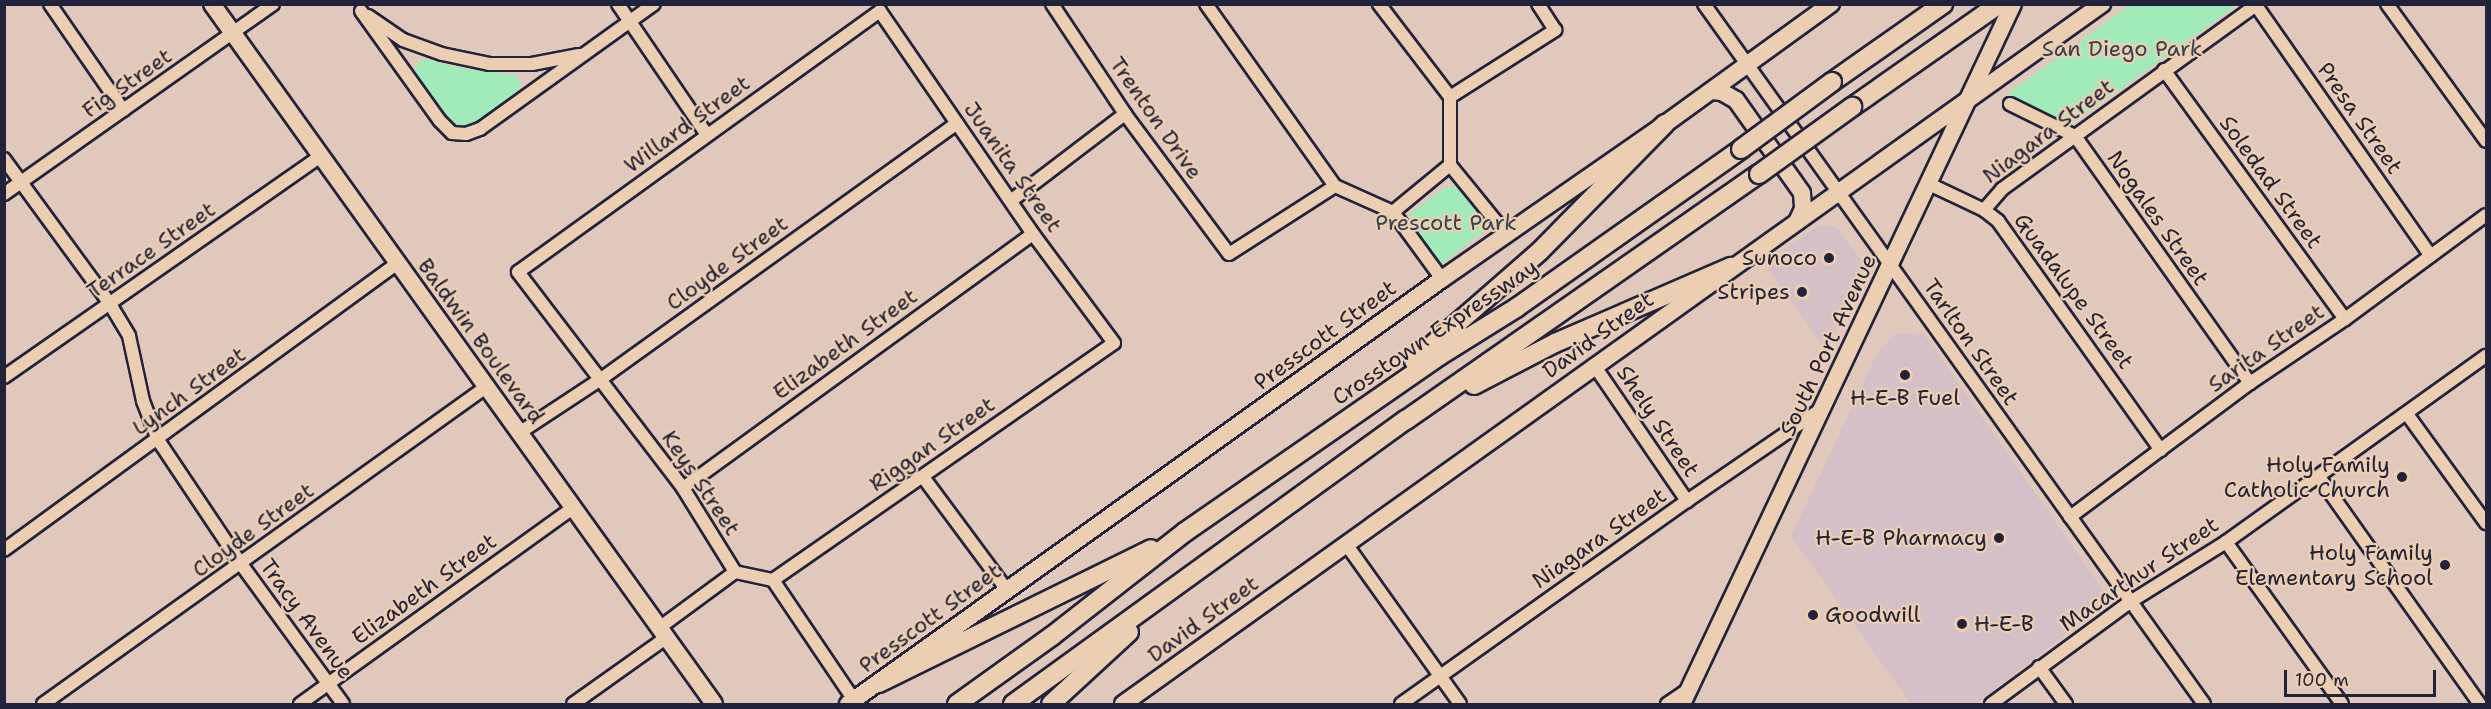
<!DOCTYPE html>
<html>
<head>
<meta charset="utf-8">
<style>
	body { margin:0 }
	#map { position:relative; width:2491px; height:709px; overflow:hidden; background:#e1c8bc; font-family:"Shantell Sans",sans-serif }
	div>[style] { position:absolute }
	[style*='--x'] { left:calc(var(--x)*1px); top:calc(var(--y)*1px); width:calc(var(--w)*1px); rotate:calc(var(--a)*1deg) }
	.built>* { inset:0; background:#d4c0c6 }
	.green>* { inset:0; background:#a1ebbb }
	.roads { filter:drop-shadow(2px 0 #22223b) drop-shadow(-2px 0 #22223b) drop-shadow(0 2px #22223b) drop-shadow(0 -2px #22223b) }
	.minor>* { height:12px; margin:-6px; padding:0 6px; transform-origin:6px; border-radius:6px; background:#eccfb3 }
	.major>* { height:16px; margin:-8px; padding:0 8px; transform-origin:8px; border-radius:8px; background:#eccfb3 }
	.highway>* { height:18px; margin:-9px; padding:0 9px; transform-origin:9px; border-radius:9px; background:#eccfb3 }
	.bridges { filter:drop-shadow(2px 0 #22223b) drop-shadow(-2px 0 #22223b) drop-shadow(0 2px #22223b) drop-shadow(0 -2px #22223b) }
	.highway-bridge>* { height:18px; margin:-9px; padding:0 9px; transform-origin:9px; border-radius:9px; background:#eccfb3 }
	.dots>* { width:16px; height:16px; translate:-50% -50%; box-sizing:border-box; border:3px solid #eccfb3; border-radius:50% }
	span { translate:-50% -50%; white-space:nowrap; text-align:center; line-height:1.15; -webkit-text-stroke:4.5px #eccfb3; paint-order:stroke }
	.park-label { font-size:22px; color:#35404e }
	.street-label { font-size:22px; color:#22223b }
	.poi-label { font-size:22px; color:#22223b }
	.right { translate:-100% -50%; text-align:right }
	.left { translate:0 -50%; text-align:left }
	.frame { position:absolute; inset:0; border:6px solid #22223b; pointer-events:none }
	.scale { position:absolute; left:2284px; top:670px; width:152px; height:27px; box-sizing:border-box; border:3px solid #22223b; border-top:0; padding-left:8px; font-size:18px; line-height:21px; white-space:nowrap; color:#22223b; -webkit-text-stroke:4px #eccfb3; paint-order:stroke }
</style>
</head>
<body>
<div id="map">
	<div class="built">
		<i style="clip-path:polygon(1819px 225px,1836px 227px,1865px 265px,1827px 352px,1765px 264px)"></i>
		<i style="clip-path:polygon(1897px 333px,1924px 334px,2110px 600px,1976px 704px,1911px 704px,1791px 536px,1877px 354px)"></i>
	</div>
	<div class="green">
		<i style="clip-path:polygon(2130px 5px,2237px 5px,2071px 125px,2007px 94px)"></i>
		<i style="clip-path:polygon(426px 59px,455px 67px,515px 75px,520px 80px,520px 92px,474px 126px,453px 125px,445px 119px,414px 77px,414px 68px,419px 62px)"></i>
		<i style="clip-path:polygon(1453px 186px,1461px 190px,1488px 228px,1442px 264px,1435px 264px,1408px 226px,1408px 219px,1412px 212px,1444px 188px)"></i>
	</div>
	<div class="roads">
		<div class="minor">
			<i style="--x:50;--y:4;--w:129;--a:55.4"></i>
			<i style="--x:618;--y:4;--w:158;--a:55.8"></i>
			<i style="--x:1052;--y:4;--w:132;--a:56.4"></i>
			<i style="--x:1125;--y:114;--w:174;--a:53.4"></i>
			<i style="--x:1229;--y:254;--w:126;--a:-32.7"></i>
			<i style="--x:1206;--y:4;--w:223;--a:54.7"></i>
			<i style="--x:1335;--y:186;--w:64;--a:24.1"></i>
			<i style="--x:1393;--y:212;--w:83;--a:53.8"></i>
			<i style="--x:1379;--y:4;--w:117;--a:52.6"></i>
			<i style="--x:1450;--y:97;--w:68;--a:90"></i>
			<i style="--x:1450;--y:165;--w:89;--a:50.9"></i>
			<i style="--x:1704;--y:4;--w:860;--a:54.46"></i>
			<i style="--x:2255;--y:4;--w:307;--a:55.1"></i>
			<i style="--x:2387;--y:4;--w:169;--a:54.1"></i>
			<i style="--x:361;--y:11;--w:135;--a:54.3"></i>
			<i style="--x:440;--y:121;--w:17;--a:45"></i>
			<i style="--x:452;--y:133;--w:14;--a:4"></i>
			<i style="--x:466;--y:134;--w:15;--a:-20"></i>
			<i style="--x:480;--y:129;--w:214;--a:-35.7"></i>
			<i style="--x:368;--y:16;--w:42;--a:34.4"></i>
			<i style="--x:403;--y:40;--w:41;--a:19.7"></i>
			<i style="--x:442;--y:54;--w:48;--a:12"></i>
			<i style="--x:489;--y:64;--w:43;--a:0"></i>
			<i style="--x:532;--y:64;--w:48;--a:-10.8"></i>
			<i style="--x:2164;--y:70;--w:308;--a:54"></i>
			<i style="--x:1450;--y:97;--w:125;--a:-32.5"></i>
			<i style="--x:1555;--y:30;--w:31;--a:-123"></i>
			<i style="--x:2010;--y:104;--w:72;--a:26.2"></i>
			<i style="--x:2075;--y:136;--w:303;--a:54.7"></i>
			<i style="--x:4;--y:159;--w:180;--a:53.8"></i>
			<i style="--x:110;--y:304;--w:37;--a:59"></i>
			<i style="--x:129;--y:336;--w:66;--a:77.8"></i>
			<i style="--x:143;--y:401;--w:42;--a:69"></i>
			<i style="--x:158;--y:440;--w:149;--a:56.2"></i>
			<i style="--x:241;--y:564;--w:173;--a:53.9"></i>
			<i style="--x:1929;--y:184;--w:61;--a:25.3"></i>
			<i style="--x:1984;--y:210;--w:18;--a:38"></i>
			<i style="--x:1998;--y:221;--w:281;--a:54.6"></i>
			<i style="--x:4;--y:194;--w:329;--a:-35.2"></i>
			<i style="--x:1012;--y:200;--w:142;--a:-37.3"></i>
			<i style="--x:1984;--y:210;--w:28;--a:-49"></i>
			<i style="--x:2002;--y:189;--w:316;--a:-35.9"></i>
			<i style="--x:1393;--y:212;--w:74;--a:-39.5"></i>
			<i style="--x:1594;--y:365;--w:165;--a:55.6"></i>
			<i style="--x:4;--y:377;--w:386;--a:-34.9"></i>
			<i style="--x:2407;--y:414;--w:135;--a:54.1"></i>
			<i style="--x:519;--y:433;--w:98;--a:-33.4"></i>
			<i style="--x:601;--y:379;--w:438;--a:-35.7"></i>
			<i style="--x:923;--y:477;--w:141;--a:53.4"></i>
			<i style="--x:2319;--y:477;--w:278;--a:54.7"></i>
			<i style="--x:683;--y:488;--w:432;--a:-36"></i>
			<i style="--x:2070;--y:517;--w:224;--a:-36.7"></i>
			<i style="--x:2250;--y:383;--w:115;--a:-34"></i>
			<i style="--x:2345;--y:319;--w:175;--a:-36.4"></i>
			<i style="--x:2226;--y:542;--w:199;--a:54.4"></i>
			<i style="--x:1346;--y:544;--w:196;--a:54.5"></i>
			<i style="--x:4;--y:550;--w:487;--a:-36.1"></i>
			<i style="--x:773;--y:580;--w:415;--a:-34.8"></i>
			<i style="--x:1114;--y:343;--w:136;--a:-126.6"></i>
			<i style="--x:1033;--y:234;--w:270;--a:-124.5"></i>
			<i style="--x:880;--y:11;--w:446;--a:144.2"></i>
			<i style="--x:518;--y:272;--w:272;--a:52.6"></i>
			<i style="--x:683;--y:488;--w:99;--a:58.2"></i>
			<i style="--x:735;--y:572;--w:39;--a:12"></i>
			<i style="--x:773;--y:580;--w:145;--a:56"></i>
			<i style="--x:659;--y:628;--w:94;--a:-36.4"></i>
			<i style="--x:2039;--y:667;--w:46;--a:53.9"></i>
			<i style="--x:43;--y:704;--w:545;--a:-35.59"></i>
			<i style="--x:300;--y:704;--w:336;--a:-35.7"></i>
			<i style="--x:573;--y:704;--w:114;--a:-35.4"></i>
			<i style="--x:1401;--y:704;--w:351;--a:-35.4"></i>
			<i style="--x:1687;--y:501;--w:161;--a:-34.4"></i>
			<i style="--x:1667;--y:704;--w:25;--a:-34"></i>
			<i style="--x:1991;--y:704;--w:172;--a:-36.3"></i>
			<i style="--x:2130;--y:602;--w:113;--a:-32"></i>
			<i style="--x:2226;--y:542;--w:320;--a:-35.6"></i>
		</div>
		<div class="major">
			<i style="--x:212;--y:4;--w:861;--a:54.35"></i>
			<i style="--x:1711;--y:91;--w:11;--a:5"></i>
			<i style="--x:1722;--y:92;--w:16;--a:30"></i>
			<i style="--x:1736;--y:100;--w:114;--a:54.6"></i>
			<i style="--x:1802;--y:193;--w:16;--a:86"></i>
			<i style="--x:1803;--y:209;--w:14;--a:115"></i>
			<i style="--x:848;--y:704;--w:730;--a:-35.58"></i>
			<i style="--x:1442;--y:279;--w:272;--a:-34.8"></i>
			<i style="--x:1665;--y:124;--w:205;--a:-35.9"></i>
			<i style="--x:1123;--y:704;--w:1204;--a:-35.57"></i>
			<i style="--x:1682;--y:704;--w:774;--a:-64.69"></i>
		</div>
		<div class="highway">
			<i style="--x:1832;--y:82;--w:136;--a:-35.1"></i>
			<i style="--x:1852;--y:107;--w:179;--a:-35"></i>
			<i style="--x:1414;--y:361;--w:167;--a:-41.1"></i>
			<i style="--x:1540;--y:251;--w:178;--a:-45.5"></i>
			<i style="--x:1474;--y:385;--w:91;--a:-27.4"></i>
			<i style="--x:1555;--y:343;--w:192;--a:-23.4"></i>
			<i style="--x:879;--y:683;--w:303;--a:-26.2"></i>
			<i style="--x:957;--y:704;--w:117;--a:-35.6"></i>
			<i style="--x:1052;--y:636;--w:169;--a:-38"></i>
			<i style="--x:1185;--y:532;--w:309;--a:-34.7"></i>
			<i style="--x:1439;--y:356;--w:91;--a:-31.9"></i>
			<i style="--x:1516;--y:308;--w:276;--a:-35.2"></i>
			<i style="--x:1013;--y:704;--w:485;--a:-35.9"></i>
			<i style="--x:1406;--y:420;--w:430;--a:-34.9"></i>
			<i style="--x:1051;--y:704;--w:106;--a:-42.7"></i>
		</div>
	</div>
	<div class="bridges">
		<div class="highway-bridge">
			<i style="--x:1741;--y:149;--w:113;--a:-36.4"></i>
			<i style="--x:1759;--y:174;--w:115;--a:-35.8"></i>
		</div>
	</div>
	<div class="dots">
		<i style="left:1829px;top:258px;background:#22223b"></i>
		<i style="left:1802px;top:292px;background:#22223b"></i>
		<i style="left:1905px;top:375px;background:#22223b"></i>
		<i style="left:2402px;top:477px;background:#22223b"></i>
		<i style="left:1999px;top:538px;background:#22223b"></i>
		<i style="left:2445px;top:565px;background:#22223b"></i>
		<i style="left:1813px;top:615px;background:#22223b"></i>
		<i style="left:1962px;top:624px;background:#22223b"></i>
	</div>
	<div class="park-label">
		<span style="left:2122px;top:49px">San Diego Park</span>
		<span style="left:1446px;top:223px">Prescott Park</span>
	</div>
	<div class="street-label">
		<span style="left:127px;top:83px;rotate:-35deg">Fig Street</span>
		<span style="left:1156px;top:118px;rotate:55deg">Trenton Drive</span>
		<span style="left:2360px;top:118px;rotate:55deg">Presa Street</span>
		<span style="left:687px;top:124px;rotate:-36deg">Willard Street</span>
		<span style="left:2048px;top:131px;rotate:-37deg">Niagara Street</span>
		<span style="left:1013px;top:167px;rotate:55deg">Juanita Street</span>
		<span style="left:2271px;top:182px;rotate:54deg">Soledad Street</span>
		<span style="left:2158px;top:218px;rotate:55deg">Nogales Street</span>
		<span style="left:151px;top:250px;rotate:-35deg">Terrace Street</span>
		<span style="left:727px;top:263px;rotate:-36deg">Cloyde Street</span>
		<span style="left:2074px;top:291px;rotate:54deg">Guadalupe Street</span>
		<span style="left:1435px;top:332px;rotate:-34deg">Crosstown Expressway</span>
		<span style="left:1325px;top:335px;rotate:-36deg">Presscott Street</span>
		<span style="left:1598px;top:335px;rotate:-36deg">David Street</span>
		<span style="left:481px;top:341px;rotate:54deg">Baldwin Boulevard</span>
		<span style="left:1971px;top:342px;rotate:55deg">Tarlton Street</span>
		<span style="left:845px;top:344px;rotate:-36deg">Elizabeth Street</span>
		<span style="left:1828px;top:345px;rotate:-65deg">South Port Avenue</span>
		<span style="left:2266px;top:348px;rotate:-35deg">Sarita Street</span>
		<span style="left:189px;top:391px;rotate:-36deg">Lynch Street</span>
		<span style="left:1658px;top:421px;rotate:56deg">Shely Street</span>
		<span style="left:932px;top:444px;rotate:-35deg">Riggan Street</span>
		<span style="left:701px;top:483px;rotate:56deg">Keys Street</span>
		<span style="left:253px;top:530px;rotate:-36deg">Cloyde Street</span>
		<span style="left:1599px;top:538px;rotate:-35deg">Niagara Street</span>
		<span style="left:2139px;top:574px;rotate:-34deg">Macarthur Street</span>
		<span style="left:424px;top:589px;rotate:-36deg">Elizabeth Street</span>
		<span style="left:930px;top:618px;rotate:-36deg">Presscott Street</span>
		<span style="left:307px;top:619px;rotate:54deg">Tracy Avenue</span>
		<span style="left:1203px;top:619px;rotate:-36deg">David Street</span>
	</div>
	<div class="poi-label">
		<span class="right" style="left:1817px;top:258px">Sunoco</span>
		<span class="right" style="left:1790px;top:292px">Stripes</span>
		<span style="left:1905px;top:398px">H-E-B Fuel</span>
		<span class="right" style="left:2390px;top:477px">Holy Family<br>Catholic Church</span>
		<span class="right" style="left:1987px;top:538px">H-E-B Pharmacy</span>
		<span class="right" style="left:2433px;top:565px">Holy Family<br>Elementary School</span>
		<span class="left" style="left:1825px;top:615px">Goodwill</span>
		<span class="left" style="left:1974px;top:624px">H-E-B</span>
	</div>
	<div class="frame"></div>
	<div class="scale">100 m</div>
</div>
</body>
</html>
